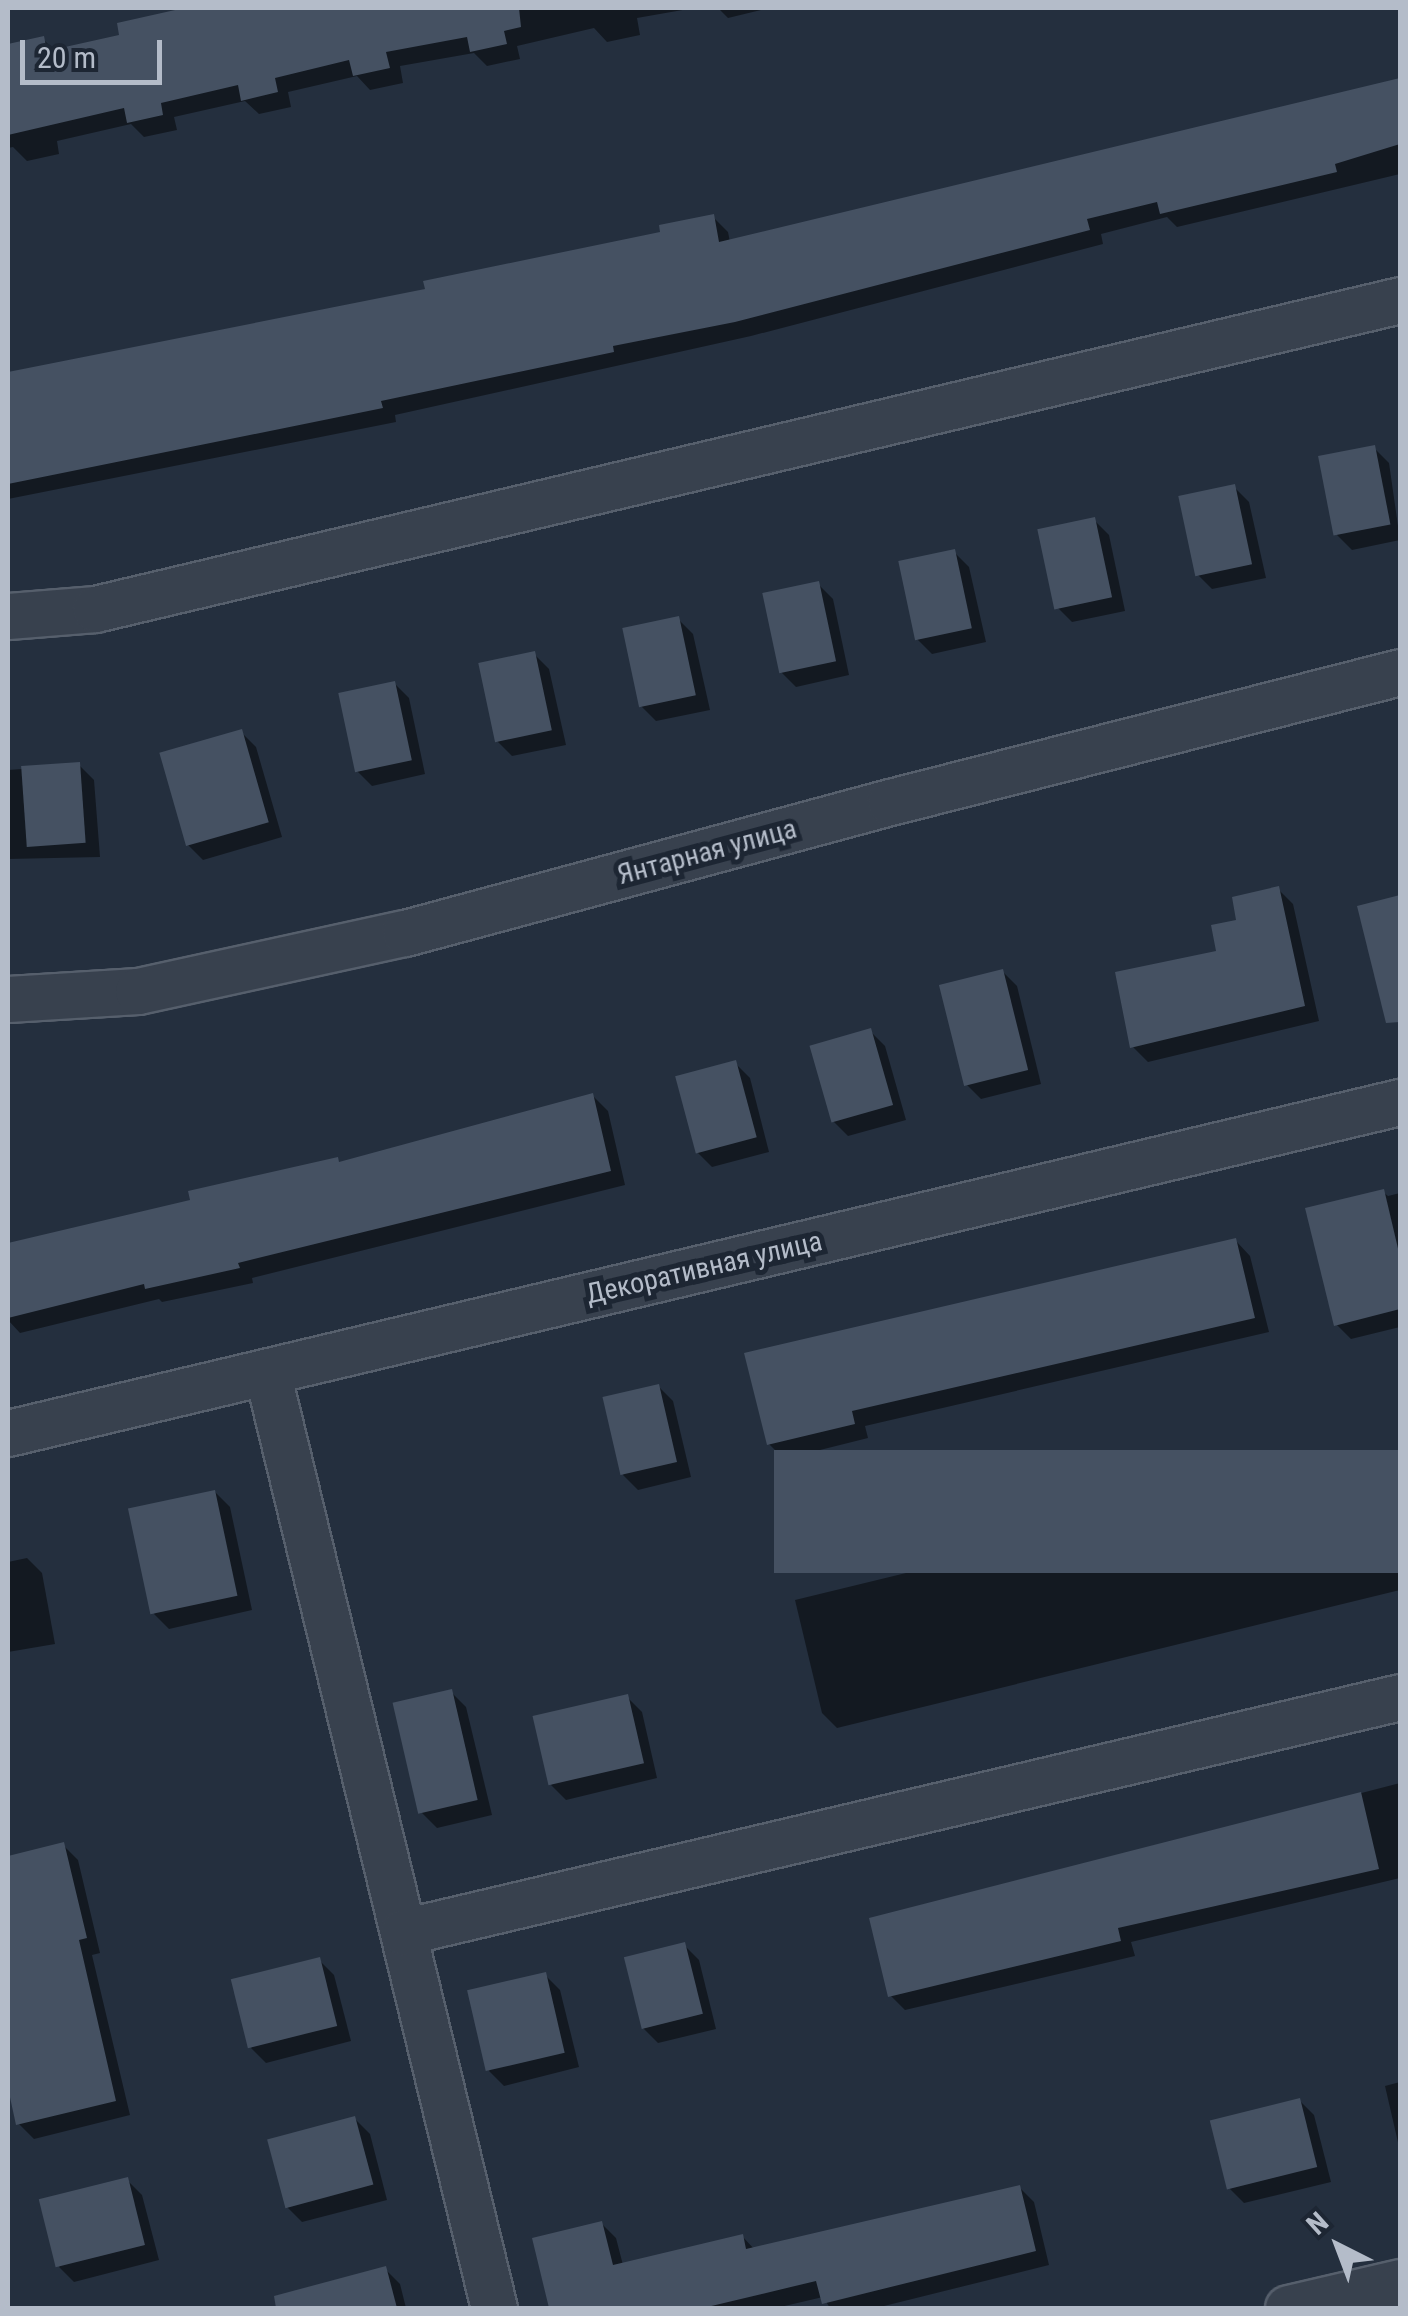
<!DOCTYPE html>
<html>
<head>
<meta charset="utf-8">
<style>
	body { margin:0 }
	#map { position:relative; width:1408px; height:2316px; overflow:hidden; background:#242f3e; font-family:"Roboto Condensed",sans-serif }
	div>[style] { position:absolute }
	[style*='--x'] { left:calc(var(--x)*1px); top:calc(var(--y)*1px); width:calc(var(--w)*1px); rotate:calc(var(--a)*1deg) }
	.shadow>* { inset:0; background:#0007 }
	.building>* { inset:0; background:#455162; transform-origin:0 0 }
	.roads { filter:drop-shadow(2px 0 #565f6c) drop-shadow(-2px 0 #565f6c) drop-shadow(0 2px #565f6c) drop-shadow(0 -2px #565f6c) }
	.minor>* { height:45px; margin:-22.5px; padding:0 22.5px; transform-origin:22.5px; border-radius:22.5px; background:#38414e }
	span { translate:-50% -50%; white-space:nowrap; text-align:center; line-height:1.15; -webkit-text-stroke:10px #1d2633; paint-order:stroke }
	.street-label { font-size:28px; color:#b4bcc9 }
	.frame { position:absolute; inset:0; border:10px solid #b4bcc9; pointer-events:none }
	.north { position:absolute; left:1288px; top:2196px; width:100px; height:100px; -webkit-text-stroke:8px #1d2633; paint-order:stroke; rotate:318deg; font-size:28px; font-weight:700; line-height:40px; text-align:center; color:#b4bcc9 }
	.north::after { content:''; display:block; margin:auto; width:35px; height:45px; background:#b4bcc9; clip-path:polygon(50% 0,100% 100%,50% 72%,0 100%) }
	.scale { position:absolute; left:20px; top:40px; width:142px; height:45px; box-sizing:border-box; border:5px solid #b4bcc9; border-top:0; padding-left:12px; font-size:30px; line-height:35px; white-space:nowrap; color:#b4bcc9; -webkit-text-stroke:8px #1d2633; paint-order:stroke }
</style>
</head>
<body>
<div id="map">
	<div class="shadow">
		<i style="clip-path:polygon(202px 8px,694px 8px,637px 18px,640px 35px,607px 42px,594px 28px,517px 46px,520px 59px,487px 66px,474px 53px,400px 66px,403px 83px,370px 90px,357px 76px,288px 92px,291px 107px,259px 114px,245px 101px,174px 117px,177px 130px,144px 137px,131px 124px,57px 141px,59px 154px,27px 161px,13px 147px,8px 148px,8px 46px,43px 39px,56px 52px,122px 37px,120px 25px)"></i>
		<i style="clip-path:polygon(718px 8px,761px 8px,761px 10px,728px 18px)"></i>
		<i style="clip-path:polygon(1400px 79px,1400px 174px,1177px 227px,1167px 217px,1101px 234px,1103px 244px,751px 336px,395px 415px,396px 422px,8px 499px,8px 374px,309px 317px,663px 233px,713px 217px,728px 232px,730px 242px)"></i>
		<i style="clip-path:polygon(1374px 448px,1389px 463px,1400px 540px,1352px 550px,1337px 535px)"></i>
		<i style="clip-path:polygon(1234px 487px,1249px 502px,1266px 578px,1212px 589px,1197px 574px)"></i>
		<i style="clip-path:polygon(1094px 520px,1109px 535px,1125px 611px,1072px 622px,1057px 607px)"></i>
		<i style="clip-path:polygon(954px 552px,969px 567px,986px 642px,932px 654px,917px 639px)"></i>
		<i style="clip-path:polygon(818px 584px,833px 599px,849px 675px,796px 687px,781px 672px)"></i>
		<i style="clip-path:polygon(678px 619px,693px 634px,710px 710px,656px 721px,641px 706px)"></i>
		<i style="clip-path:polygon(534px 654px,549px 669px,566px 745px,512px 756px,497px 741px)"></i>
		<i style="clip-path:polygon(394px 683px,409px 698px,425px 774px,372px 786px,357px 771px)"></i>
		<i style="clip-path:polygon(241px 732px,256px 747px,282px 837px,203px 860px,188px 845px)"></i>
		<i style="clip-path:polygon(79px 765px,94px 780px,100px 857px,8px 859px,8px 770px)"></i>
		<i style="clip-path:polygon(1278px 889px,1293px 904px,1319px 1021px,1148px 1062px,1133px 1047px,1219px 953px,1239px 922px)"></i>
		<i style="clip-path:polygon(1400px 898px,1400px 1007px,1396px 1008px,1360px 908px)"></i>
		<i style="clip-path:polygon(1002px 971px,1017px 986px,1041px 1084px,981px 1099px,966px 1084px)"></i>
		<i style="clip-path:polygon(870px 1031px,885px 1046px,906px 1120px,848px 1136px,833px 1121px)"></i>
		<i style="clip-path:polygon(735px 1063px,750px 1078px,769px 1152px,712px 1167px,697px 1152px)"></i>
		<i style="clip-path:polygon(593px 1096px,608px 1111px,625px 1185px,252px 1278px,253px 1283px,162px 1302px,159px 1299px,20px 1333px,8px 1320px,8px 1245px,193px 1202px)"></i>
		<i style="clip-path:polygon(1383px 1192px,1388px 1196px,1400px 1193px,1400px 1327px,1351px 1339px,1336px 1324px)"></i>
		<i style="clip-path:polygon(1236px 1241px,1250px 1256px,1269px 1332px,865px 1426px,868px 1438px,784px 1459px,769px 1444px)"></i>
		<i style="clip-path:polygon(658px 1386px,673px 1401px,691px 1477px,638px 1490px,623px 1475px)"></i>
		<i style="clip-path:polygon(1400px 1453px,1400px 1590px,837px 1728px,822px 1713px,795px 1600px)"></i>
		<i style="clip-path:polygon(215px 1492px,230px 1507px,252px 1610px,169px 1629px,154px 1614px)"></i>
		<i style="clip-path:polygon(27px 1558px,42px 1573px,55px 1644px,8px 1652px,8px 1562px)"></i>
		<i style="clip-path:polygon(451px 1692px,466px 1707px,492px 1815px,437px 1828px,422px 1813px)"></i>
		<i style="clip-path:polygon(627px 1697px,642px 1712px,657px 1778px,566px 1800px,551px 1785px)"></i>
		<i style="clip-path:polygon(1400px 1783px,1400px 1878px,1131px 1942px,1135px 1956px,905px 2010px,890px 1995px,872px 1920px)"></i>
		<i style="clip-path:polygon(63px 1845px,78px 1860px,100px 1953px,92px 1955px,130px 2115px,34px 2139px,19px 2124px,8px 2077px,8px 1858px)"></i>
		<i style="clip-path:polygon(684px 1945px,699px 1960px,716px 2029px,658px 2043px,643px 2028px)"></i>
		<i style="clip-path:polygon(319px 1960px,334px 1975px,351px 2041px,266px 2063px,251px 2048px)"></i>
		<i style="clip-path:polygon(545px 1975px,560px 1990px,579px 2067px,504px 2086px,489px 2071px)"></i>
		<i style="clip-path:polygon(1400px 2082px,1400px 2151px,1385px 2086px)"></i>
		<i style="clip-path:polygon(1299px 2100px,1314px 2115px,1331px 2182px,1244px 2203px,1229px 2188px)"></i>
		<i style="clip-path:polygon(355px 2119px,370px 2134px,387px 2200px,302px 2222px,287px 2207px)"></i>
		<i style="clip-path:polygon(127px 2180px,142px 2195px,159px 2260px,74px 2282px,59px 2267px)"></i>
		<i style="clip-path:polygon(1019px 2187px,1034px 2202px,1049px 2265px,876px 2308px,830px 2308px,823px 2297px,776px 2308px,552px 2308px,535px 2240px,601px 2223px,616px 2238px,623px 2265px,742px 2236px,755px 2250px)"></i>
		<i style="clip-path:polygon(385px 2269px,400px 2284px,406px 2308px,305px 2308px,300px 2292px)"></i>
	</div>
	<div class="building">
		<i style="clip-path:polygon(184px 8px,519px 8px,521px 27px,504px 31px,507px 44px,470px 52px,467px 37px,386px 52px,390px 68px,353px 76px,349px 60px,275px 78px,278px 92px,241px 101px,238px 85px,161px 103px,163px 115px,127px 123px,124px 108px,8px 135px,8px 44px,44px 36px,47px 51px,119px 35px,117px 23px)"></i>
		<i style="clip-path:polygon(1400px 78px,1400px 144px,1335px 164px,1337px 172px,1160px 214px,1157px 202px,1087px 219px,1090px 230px,735px 322px,613px 346px,614px 352px,381px 401px,383px 408px,8px 484px,8px 372px,425px 289px,423px 281px,660px 232px,659px 225px,714px 214px,719px 242px)"></i>
		<i style="left:1375px;top:445px;width:81px;height:58px;rotate:79deg"></i>
		<i style="left:1235px;top:484px;width:82px;height:58px;rotate:78deg"></i>
		<i style="left:1095px;top:517px;width:82px;height:59px;rotate:78deg"></i>
		<i style="left:955px;top:549px;width:81px;height:58px;rotate:78deg"></i>
		<i style="left:819px;top:581px;width:82px;height:58px;rotate:78deg"></i>
		<i style="left:679px;top:616px;width:81px;height:58px;rotate:78deg"></i>
		<i style="left:535px;top:651px;width:81px;height:58px;rotate:78deg"></i>
		<i style="left:395px;top:681px;width:81px;height:58px;rotate:78deg"></i>
		<i style="left:242px;top:729px;width:97px;height:86px;rotate:74deg"></i>
		<i style="left:80px;top:762px;width:81px;height:59px;rotate:86deg"></i>
		<i style="clip-path:polygon(1279px 886px,1305px 1006px,1130px 1048px,1115px 972px,1216px 951px,1211px 925px,1236px 920px,1232px 897px)"></i>
		<i style="clip-path:polygon(1400px 895px,1400px 1022px,1386px 1023px,1357px 906px)"></i>
		<i style="left:1003px;top:969px;width:104px;height:66px;rotate:76deg"></i>
		<i style="left:871px;top:1028px;width:80px;height:64px;rotate:74deg"></i>
		<i style="left:736px;top:1060px;width:80px;height:63px;rotate:75deg"></i>
		<i style="clip-path:polygon(593px 1093px,611px 1171px,238px 1263px,240px 1268px,145px 1289px,144px 1284px,8px 1318px,8px 1243px,190px 1200px,188px 1191px,338px 1157px,339px 1162px)"></i>
		<i style="clip-path:polygon(1384px 1189px,1400px 1257px,1400px 1309px,1334px 1326px,1305px 1208px)"></i>
		<i style="clip-path:polygon(1236px 1238px,1255px 1318px,852px 1411px,855px 1424px,767px 1445px,744px 1353px)"></i>
		<i style="left:659px;top:1384px;width:80px;height:58px;rotate:77deg"></i>
		<i style="left:1400px;top:1450px;width:123px;height:626px;rotate:90deg"></i>
		<i style="left:215px;top:1490px;width:108px;height:89px;rotate:78deg"></i>
		<i style="left:452px;top:1689px;width:114px;height:61px;rotate:77deg"></i>
		<i style="left:628px;top:1694px;width:71px;height:98px;rotate:77deg"></i>
		<i style="clip-path:polygon(1361px 1792px,1379px 1869px,1118px 1928px,1121px 1941px,888px 1997px,869px 1918px)"></i>
		<i style="clip-path:polygon(64px 1842px,87px 1938px,79px 1940px,116px 2101px,16px 2125px,8px 2088px,8px 1856px)"></i>
		<i style="left:685px;top:1942px;width:74px;height:63px;rotate:76deg"></i>
		<i style="left:320px;top:1957px;width:71px;height:92px;rotate:76deg"></i>
		<i style="left:546px;top:1972px;width:83px;height:81px;rotate:77deg"></i>
		<i style="left:1300px;top:2098px;width:71px;height:93px;rotate:76deg"></i>
		<i style="left:355px;top:2116px;width:71px;height:91px;rotate:75deg"></i>
		<i style="left:128px;top:2177px;width:70px;height:92px;rotate:76deg"></i>
		<i style="clip-path:polygon(1020px 2185px,1036px 2251px,822px 2304px,816px 2281px,703px 2308px,549px 2308px,532px 2238px,602px 2221px,613px 2265px,743px 2234px,746px 2249px)"></i>
		<i style="clip-path:polygon(386px 2266px,397px 2308px,276px 2308px,274px 2296px)"></i>
	</div>
	<div class="roads">
		<div class="minor">
			<i style="--x:8;--y:616;--w:87;--a:-4.6"></i>
			<i style="--x:95;--y:609;--w:1341;--a:-13.32"></i>
			<i style="--x:8;--y:999;--w:130;--a:-3.5"></i>
			<i style="--x:138;--y:991;--w:273;--a:-12.3"></i>
			<i style="--x:405;--y:933;--w:502;--a:-15.12"></i>
			<i style="--x:890;--y:802;--w:526;--a:-14.3"></i>
			<i style="--x:267;--y:1372;--w:963;--a:76.37"></i>
			<i style="--x:8;--y:1433;--w:1431;--a:-13.38"></i>
			<i style="--x:403;--y:1932;--w:1024;--a:-13.26"></i>
			<i style="--x:1288;--y:2308;--w:115;--a:-13.1"></i>
		</div>
	</div>
	<div class="street-label">
		<span style="left:707px;top:852px;rotate:-15deg">Янтарная улица</span>
		<span style="left:704px;top:1268px;rotate:-13deg">Декоративная улица</span>
	</div>
	<div class="frame"></div>
	<div class="north">N</div>
	<div class="scale">20 m</div>
</div>
</body>
</html>
